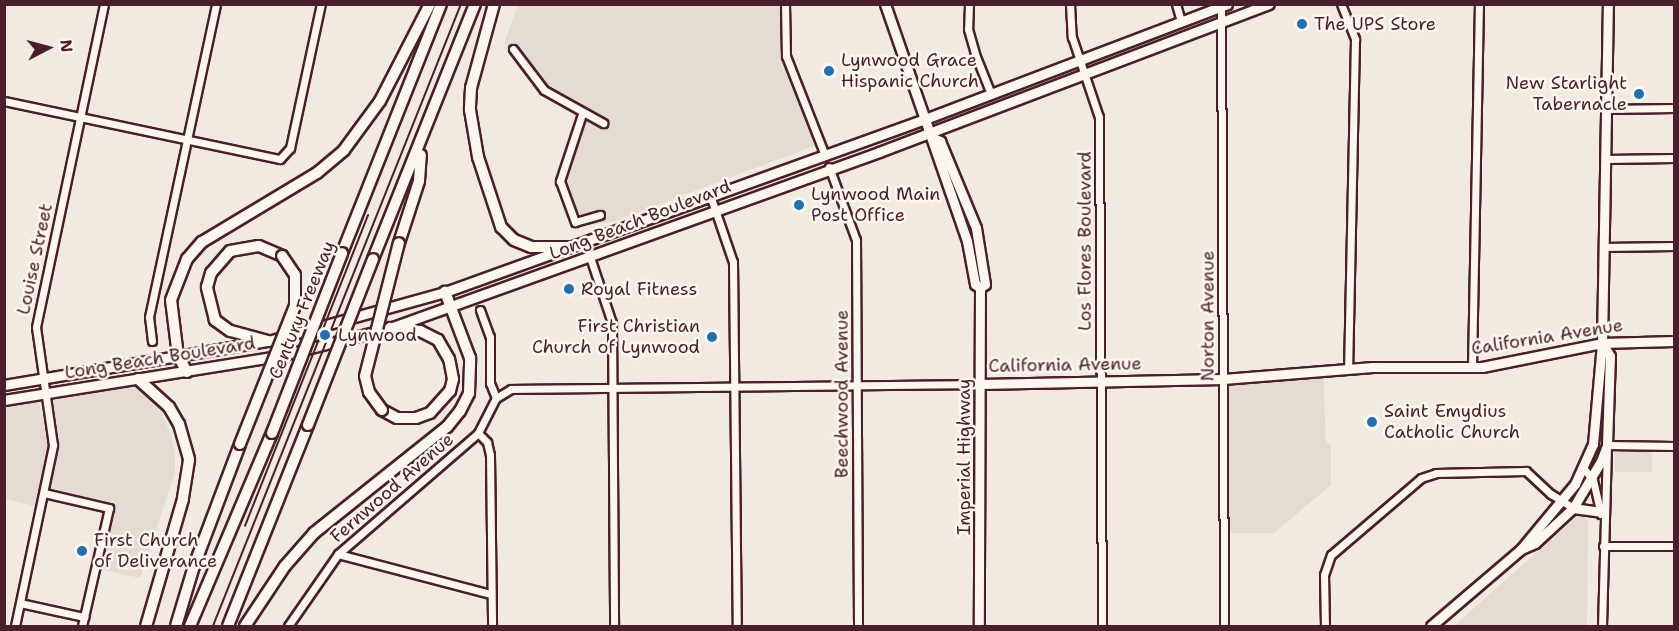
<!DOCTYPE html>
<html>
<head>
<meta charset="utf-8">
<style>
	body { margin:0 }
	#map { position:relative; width:1679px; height:631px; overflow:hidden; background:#f0eae0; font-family:"Shantell Sans",sans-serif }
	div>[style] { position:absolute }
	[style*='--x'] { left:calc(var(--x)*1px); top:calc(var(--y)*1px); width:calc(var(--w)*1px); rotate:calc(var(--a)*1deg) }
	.built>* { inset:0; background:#e4dbd2; transform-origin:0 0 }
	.roads { filter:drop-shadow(2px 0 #4a1f2b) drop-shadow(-2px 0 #4a1f2b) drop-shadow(0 2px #4a1f2b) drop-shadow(0 -2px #4a1f2b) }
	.minor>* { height:7px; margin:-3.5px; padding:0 3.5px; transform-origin:3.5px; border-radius:3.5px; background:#fbf7ec }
	.major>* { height:9px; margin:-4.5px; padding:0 4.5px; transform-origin:4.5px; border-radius:4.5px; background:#fbf7ec }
	.highway>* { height:10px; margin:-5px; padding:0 5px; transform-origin:5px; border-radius:5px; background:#fbf7ec }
	.tram>* { height:1.5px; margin:-0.75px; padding:0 0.75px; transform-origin:0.75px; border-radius:0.75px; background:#4a1f2b }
	.bridges { filter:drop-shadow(2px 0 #4a1f2b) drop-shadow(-2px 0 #4a1f2b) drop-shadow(0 2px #4a1f2b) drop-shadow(0 -2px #4a1f2b) }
	.highway-bridge>* { height:10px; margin:-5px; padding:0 5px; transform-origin:5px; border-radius:5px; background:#fbf7ec }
	.dots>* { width:16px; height:16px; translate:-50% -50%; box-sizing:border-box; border:3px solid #fbf7ec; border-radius:50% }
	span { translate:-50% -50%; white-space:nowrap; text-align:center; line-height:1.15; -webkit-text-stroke:5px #fbf7ec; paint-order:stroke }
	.poi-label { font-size:18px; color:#4a1f2b }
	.left { translate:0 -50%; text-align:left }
	.right { translate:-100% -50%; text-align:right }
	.street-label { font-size:18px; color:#4a1f2b }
	.frame { position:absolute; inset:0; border:6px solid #4a1f2b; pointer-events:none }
	.north { position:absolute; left:18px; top:18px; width:60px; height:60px; -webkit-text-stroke:4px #fbf7ec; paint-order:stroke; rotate:84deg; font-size:16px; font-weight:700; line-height:24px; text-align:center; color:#4a1f2b }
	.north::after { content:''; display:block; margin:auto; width:21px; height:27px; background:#4a1f2b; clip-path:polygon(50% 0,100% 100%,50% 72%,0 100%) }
</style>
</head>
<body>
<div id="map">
	<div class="built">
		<i style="clip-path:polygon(518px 5px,781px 5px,783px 60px,816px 145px,615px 221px,583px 226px,564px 178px,585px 110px,551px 92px,518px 49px,504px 44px)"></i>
		<i style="clip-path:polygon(1323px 371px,1326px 443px,1331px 444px,1331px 485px,1274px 533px,1226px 533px,1224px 380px)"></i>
		<i style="clip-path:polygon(131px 387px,144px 391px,160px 410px,171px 434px,175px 459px,175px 473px,140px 578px,99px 569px,113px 505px,48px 490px,59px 442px,54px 400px)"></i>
		<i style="clip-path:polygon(39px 402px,48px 445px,35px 506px,5px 499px,4px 406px)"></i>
		<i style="left:1615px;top:452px;width:37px;height:20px"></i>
		<i style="clip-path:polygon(1579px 515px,1588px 520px,1587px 626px,1454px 626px)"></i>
	</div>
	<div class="roads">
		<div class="minor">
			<i style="--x:785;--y:4;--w:52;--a:88.9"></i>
			<i style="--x:786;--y:56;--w:104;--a:68.6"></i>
			<i style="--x:969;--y:4;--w:25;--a:92"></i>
			<i style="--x:968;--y:29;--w:26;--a:74"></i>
			<i style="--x:975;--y:54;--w:43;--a:68.2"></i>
			<i style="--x:1070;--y:4;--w:33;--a:87"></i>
			<i style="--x:1072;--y:37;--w:84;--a:71.4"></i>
			<i style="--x:1099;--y:117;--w:509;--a:89.66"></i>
			<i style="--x:1176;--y:4;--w:19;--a:74"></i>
			<i style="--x:1221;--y:4;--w:622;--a:89.72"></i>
			<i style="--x:1341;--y:4;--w:38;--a:68"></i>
			<i style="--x:1355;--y:39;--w:329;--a:91.2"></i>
			<i style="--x:513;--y:49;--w:51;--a:52.9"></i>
			<i style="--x:544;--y:90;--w:68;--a:29.2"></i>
			<i style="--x:4;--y:101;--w:282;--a:11.9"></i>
			<i style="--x:280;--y:159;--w:15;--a:-48"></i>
			<i style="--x:290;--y:148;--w:147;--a:-77.9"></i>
			<i style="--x:1606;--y:109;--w:68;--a:-0.8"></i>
			<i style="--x:582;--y:114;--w:71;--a:108.2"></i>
			<i style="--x:560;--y:181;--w:44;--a:69.9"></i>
			<i style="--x:575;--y:222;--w:26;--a:-16"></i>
			<i style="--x:1606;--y:159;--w:68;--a:-0.8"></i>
			<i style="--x:829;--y:167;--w:78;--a:69.7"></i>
			<i style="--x:856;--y:240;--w:386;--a:89.7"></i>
			<i style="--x:710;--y:195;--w:71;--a:71.1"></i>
			<i style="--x:733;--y:262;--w:364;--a:89.4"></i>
			<i style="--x:1604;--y:247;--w:70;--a:-0.8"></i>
			<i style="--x:590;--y:257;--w:70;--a:71.6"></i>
			<i style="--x:612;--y:323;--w:303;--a:89.6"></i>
			<i style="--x:480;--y:310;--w:29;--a:70"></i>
			<i style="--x:490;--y:337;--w:46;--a:90"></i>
			<i style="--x:490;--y:383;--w:16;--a:68"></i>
			<i style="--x:152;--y:341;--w:24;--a:-97"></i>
			<i style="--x:149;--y:317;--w:320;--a:-77.9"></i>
			<i style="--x:1472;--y:367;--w:363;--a:-88.9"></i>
			<i style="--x:478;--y:433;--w:13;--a:45"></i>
			<i style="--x:487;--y:442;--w:13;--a:77"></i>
			<i style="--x:490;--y:455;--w:171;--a:89.3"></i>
			<i style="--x:1584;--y:469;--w:14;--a:51"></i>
			<i style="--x:1593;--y:480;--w:35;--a:77"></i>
			<i style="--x:44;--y:493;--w:67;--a:13"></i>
			<i style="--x:109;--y:508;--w:121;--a:102.9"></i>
			<i style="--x:1603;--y:546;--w:71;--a:0"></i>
			<i style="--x:338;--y:554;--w:158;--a:14.7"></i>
			<i style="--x:20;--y:603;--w:66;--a:12.3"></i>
			<i style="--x:15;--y:626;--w:185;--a:-78.1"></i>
			<i style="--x:53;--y:445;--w:119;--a:-98.2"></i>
			<i style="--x:36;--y:327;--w:330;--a:-78.1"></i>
			<i style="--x:288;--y:626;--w:88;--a:-55.2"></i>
			<i style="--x:338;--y:554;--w:185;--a:-40.8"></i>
			<i style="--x:478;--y:433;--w:39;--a:-63"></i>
			<i style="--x:496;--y:398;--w:17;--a:-31"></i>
			<i style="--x:511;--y:389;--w:470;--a:-0.6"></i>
			<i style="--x:1325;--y:626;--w:51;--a:-91.1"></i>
			<i style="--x:1324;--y:575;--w:21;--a:-71"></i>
			<i style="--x:1331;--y:555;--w:118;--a:-40.5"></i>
			<i style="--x:1421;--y:478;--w:16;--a:-18"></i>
			<i style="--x:1436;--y:473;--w:90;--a:-1.3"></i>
			<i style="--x:1526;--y:471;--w:34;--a:43"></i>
			<i style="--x:1551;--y:494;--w:26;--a:32"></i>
			<i style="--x:1602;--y:626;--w:181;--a:-88.4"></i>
			<i style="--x:1607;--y:445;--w:67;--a:0.9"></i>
		</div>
		<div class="major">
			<i style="--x:885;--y:4;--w:251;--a:70.9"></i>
			<i style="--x:967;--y:241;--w:44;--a:79.5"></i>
			<i style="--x:975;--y:284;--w:6;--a:39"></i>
			<i style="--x:980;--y:288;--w:338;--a:90.2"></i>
			<i style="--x:933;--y:138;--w:8;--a:23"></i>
			<i style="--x:940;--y:141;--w:94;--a:67.5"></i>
			<i style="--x:976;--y:228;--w:57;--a:80.9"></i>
			<i style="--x:985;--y:284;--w:6;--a:141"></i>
			<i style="--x:981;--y:384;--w:242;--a:-1.2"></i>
			<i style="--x:1223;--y:379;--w:150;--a:-4.6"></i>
			<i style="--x:1373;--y:367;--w:109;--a:0"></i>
			<i style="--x:1482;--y:367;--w:122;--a:-11.3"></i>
			<i style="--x:1602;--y:343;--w:72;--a:-1.6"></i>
			<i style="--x:4;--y:385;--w:268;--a:-9.5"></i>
			<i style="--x:268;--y:341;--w:184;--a:-15.5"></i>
			<i style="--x:445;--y:292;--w:510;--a:-19.82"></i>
			<i style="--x:925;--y:119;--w:323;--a:-20.8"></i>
			<i style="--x:4;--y:400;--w:278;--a:-9.1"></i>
			<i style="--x:279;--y:356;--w:114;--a:-14.2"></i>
			<i style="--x:390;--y:328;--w:520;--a:-19.79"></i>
			<i style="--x:879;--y:152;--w:417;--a:-20.8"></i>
			<i style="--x:1573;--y:508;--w:28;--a:8"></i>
			<i style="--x:1521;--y:549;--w:15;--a:-23"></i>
			<i style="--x:1535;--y:543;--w:52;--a:-42.6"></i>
			<i style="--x:1573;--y:508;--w:55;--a:-59.2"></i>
			<i style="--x:1601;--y:461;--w:17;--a:-69"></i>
			<i style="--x:1607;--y:445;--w:89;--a:-88.1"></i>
			<i style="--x:1610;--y:356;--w:15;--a:-122"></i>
			<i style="--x:1431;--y:626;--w:118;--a:-40.5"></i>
			<i style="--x:1521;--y:549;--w:85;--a:-50.3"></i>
			<i style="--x:1575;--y:484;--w:44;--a:-65.8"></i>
			<i style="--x:1593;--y:444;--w:101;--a:-84.9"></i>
			<i style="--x:1602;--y:343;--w:339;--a:-89"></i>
		</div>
		<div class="highway">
			<i style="--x:494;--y:4;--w:87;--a:105.3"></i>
			<i style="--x:471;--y:88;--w:22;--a:93"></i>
			<i style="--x:470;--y:110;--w:48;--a:80.3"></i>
			<i style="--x:478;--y:157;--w:74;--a:71.8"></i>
			<i style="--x:501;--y:227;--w:18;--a:45"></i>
			<i style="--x:514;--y:240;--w:18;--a:22"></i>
			<i style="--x:531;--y:247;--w:37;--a:0"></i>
			<i style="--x:399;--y:243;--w:65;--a:-72.1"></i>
			<i style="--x:419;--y:181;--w:26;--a:-86"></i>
			<i style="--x:342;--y:253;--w:268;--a:-68.3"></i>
			<i style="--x:373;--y:259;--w:275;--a:-68.2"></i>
			<i style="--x:268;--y:341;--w:39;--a:-165"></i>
			<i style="--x:230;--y:331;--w:19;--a:-144"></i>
			<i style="--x:215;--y:320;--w:34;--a:-104"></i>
			<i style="--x:207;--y:287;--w:15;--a:-74"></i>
			<i style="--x:211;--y:273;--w:29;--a:-49"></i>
			<i style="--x:230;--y:251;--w:29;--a:-10"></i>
			<i style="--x:259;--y:246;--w:25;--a:23"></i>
			<i style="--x:187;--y:372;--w:18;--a:-119"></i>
			<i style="--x:178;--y:356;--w:56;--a:-97.1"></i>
			<i style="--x:171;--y:300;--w:44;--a:-68.7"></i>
			<i style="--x:187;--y:259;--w:23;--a:-49"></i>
			<i style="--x:202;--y:242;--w:134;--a:-31"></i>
			<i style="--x:317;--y:173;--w:35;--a:-40"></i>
			<i style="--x:344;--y:150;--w:61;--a:-53.7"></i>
			<i style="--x:380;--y:101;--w:109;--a:-62.7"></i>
			<i style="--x:138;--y:379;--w:42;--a:42.1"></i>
			<i style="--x:169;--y:407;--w:20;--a:60"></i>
			<i style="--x:179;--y:424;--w:37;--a:74"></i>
			<i style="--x:189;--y:460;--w:39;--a:99"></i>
			<i style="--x:183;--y:499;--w:132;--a:106.2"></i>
			<i style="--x:382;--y:410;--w:17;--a:28"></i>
			<i style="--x:397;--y:418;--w:19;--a:0"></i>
			<i style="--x:416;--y:418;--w:15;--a:-20"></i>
			<i style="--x:430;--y:413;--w:30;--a:-48"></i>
			<i style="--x:450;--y:391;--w:12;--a:-76"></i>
			<i style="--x:453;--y:379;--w:20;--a:-101"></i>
			<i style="--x:449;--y:359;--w:22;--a:-120"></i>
			<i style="--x:438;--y:340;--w:20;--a:-153"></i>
			<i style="--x:420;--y:331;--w:30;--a:-174"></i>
			<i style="--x:176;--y:626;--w:63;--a:-73.3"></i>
			<i style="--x:194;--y:566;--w:130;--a:-69.3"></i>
			<i style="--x:190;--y:626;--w:210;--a:-67"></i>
			<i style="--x:228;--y:626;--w:216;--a:-68.3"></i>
			<i style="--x:245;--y:626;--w:72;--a:-56.3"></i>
			<i style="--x:285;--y:566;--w:44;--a:-48.7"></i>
			<i style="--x:314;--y:533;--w:170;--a:-38.6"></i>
			<i style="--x:447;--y:427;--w:21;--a:-51"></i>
			<i style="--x:460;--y:411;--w:20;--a:-63"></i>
			<i style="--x:469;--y:393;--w:35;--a:-88"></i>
			<i style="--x:470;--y:358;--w:71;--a:-110.7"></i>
		</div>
	</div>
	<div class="tram">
		<i style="--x:245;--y:526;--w:334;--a:-68.4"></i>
		<i style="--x:213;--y:626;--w:670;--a:-68.26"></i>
	</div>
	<div class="bridges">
		<div class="highway-bridge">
			<i style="--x:382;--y:410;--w:22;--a:-126"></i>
			<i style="--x:369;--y:392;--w:16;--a:-104"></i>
			<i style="--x:365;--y:376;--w:137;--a:-75.7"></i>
			<i style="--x:308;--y:425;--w:178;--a:-68.6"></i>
			<i style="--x:272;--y:433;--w:193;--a:-68.7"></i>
			<i style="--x:240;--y:444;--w:149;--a:-68.3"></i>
			<i style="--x:295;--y:306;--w:31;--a:-90"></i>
			<i style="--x:295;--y:275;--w:23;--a:-124"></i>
		</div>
	</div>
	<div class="dots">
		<i style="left:1302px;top:24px;background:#1f6fb2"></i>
		<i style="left:829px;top:71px;background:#1f6fb2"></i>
		<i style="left:1639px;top:94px;background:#1f6fb2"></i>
		<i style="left:799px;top:205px;background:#1f6fb2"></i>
		<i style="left:569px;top:289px;background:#1f6fb2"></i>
		<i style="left:325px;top:335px;background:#1f6fb2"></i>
		<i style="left:712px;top:337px;background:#1f6fb2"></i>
		<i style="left:1372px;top:422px;background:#1f6fb2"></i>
		<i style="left:82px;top:551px;background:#1f6fb2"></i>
	</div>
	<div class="poi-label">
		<span class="left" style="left:1314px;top:24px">The UPS Store</span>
		<span class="left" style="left:841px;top:71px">Lynwood Grace<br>Hispanic Church</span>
		<span class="right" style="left:1627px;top:94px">New Starlight<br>Tabernacle</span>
		<span class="left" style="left:811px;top:205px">Lynwood Main<br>Post Office</span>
		<span class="left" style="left:581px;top:289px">Royal Fitness</span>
		<span class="right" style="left:700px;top:337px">First Christian<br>Church of Lynwood</span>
		<span class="left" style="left:338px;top:335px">Lynwood</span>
		<span class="left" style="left:1384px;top:422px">Saint Emydius<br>Catholic Church</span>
		<span class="left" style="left:94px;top:551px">First Church<br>of Deliverance</span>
	</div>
	<div class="street-label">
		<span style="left:640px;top:220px;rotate:-21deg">Long Beach Boulevard</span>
		<span style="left:1085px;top:241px;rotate:-90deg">Los Flores Boulevard</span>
		<span style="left:35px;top:259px;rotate:-78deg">Louise Street</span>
		<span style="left:302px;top:310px;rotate:-68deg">Century Freeway</span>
		<span style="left:1208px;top:316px;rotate:-90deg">Norton Avenue</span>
		<span style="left:1547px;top:337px;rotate:-9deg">California Avenue</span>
		<span style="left:160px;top:358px;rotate:-9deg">Long Beach Boulevard</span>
		<span style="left:1065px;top:365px;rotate:-1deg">California Avenue</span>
		<span style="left:842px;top:394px;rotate:-90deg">Beechwood Avenue</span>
		<span style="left:964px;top:457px;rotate:-90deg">Imperial Highway</span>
		<span style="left:392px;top:488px;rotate:-41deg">Fernwood Avenue</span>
	</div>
	<div class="frame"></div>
	<div class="north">N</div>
</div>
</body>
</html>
